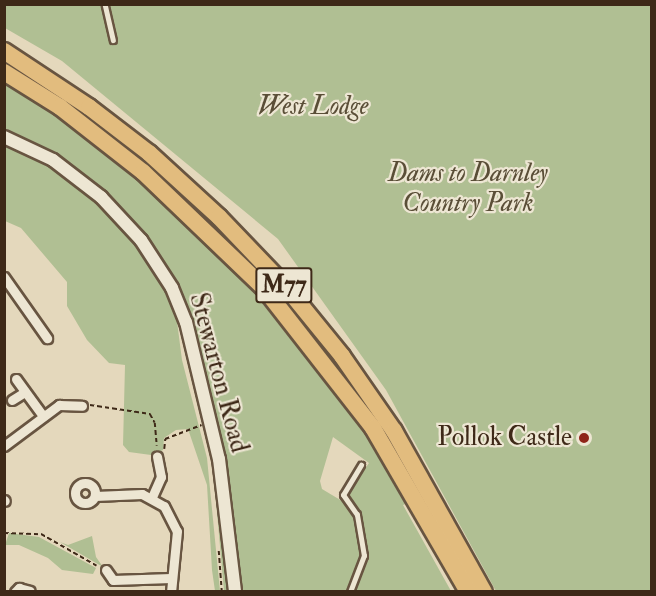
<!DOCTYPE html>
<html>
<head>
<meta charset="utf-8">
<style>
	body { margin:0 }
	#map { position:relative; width:656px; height:596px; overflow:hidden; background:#e4d8bc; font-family:"IM FELL Double Pica",serif }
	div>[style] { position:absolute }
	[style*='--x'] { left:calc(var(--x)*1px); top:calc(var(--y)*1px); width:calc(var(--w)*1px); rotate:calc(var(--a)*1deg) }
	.green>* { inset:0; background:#b0bf93 }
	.path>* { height:1.5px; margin-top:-0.75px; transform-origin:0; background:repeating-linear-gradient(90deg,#3e2918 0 4.5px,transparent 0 7.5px) }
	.roads { filter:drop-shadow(2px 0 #685541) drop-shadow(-2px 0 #685541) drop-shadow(0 2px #685541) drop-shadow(0 -2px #685541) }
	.service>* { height:4.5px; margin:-2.25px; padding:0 2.25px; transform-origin:2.25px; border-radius:2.25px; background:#ede6d3 }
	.minor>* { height:9px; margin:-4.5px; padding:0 4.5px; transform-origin:4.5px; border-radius:4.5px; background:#ede6d3 }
	.minor>.ring { margin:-4.5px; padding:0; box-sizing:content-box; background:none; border:9px solid #ede6d3; border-radius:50% }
	.secondary>* { height:12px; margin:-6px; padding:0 6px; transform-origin:6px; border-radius:6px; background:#ede6d3 }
	.motorway>* { height:16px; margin:-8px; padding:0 8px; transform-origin:8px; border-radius:8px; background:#e2bc7e }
	.dots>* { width:16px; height:16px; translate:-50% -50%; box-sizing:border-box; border:3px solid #ede6d3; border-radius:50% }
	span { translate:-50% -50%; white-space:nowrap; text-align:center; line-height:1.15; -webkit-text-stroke:4.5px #ede6d3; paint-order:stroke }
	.shield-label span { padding:2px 4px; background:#ede6d3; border:2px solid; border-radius:4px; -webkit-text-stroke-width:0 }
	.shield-label { font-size:24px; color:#3e2918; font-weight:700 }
	.park-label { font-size:26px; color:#5a4e37; font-style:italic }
	.street-label { font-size:26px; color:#3e2918 }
	.poi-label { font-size:26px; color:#3e2918 }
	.right { translate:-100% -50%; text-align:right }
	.frame { position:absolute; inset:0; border:6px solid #3e2918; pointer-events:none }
</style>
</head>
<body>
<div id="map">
	<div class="green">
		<i style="clip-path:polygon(4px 5px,651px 5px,651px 591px,496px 591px,386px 390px,278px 239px,62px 61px,5px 28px)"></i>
		<i style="clip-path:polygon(evenodd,4px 81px,94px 143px,163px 199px,237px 271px,362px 429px,408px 503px,403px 505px,451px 591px,243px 591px,224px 451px,187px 305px,149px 240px,123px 210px,62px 159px,5px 131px,4px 81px,333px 437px,369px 463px,342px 501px,322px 489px,320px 481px,333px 437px)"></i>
		<i style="clip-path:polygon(5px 144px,62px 174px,94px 199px,142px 253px,175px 306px,182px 360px,207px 458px,220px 591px,215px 591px,212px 570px,207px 485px,188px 429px,176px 430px,164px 438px,163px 450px,151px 455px,129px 452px,123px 445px,125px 365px,109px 363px,87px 340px,67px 306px,67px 282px,21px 228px,5px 221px)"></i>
		<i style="clip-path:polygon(181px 319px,213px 449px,230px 591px,224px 591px,213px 468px)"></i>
		<i style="clip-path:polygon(9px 533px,39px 537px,96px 568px,93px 574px,62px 570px,48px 558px,19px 545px,5px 545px)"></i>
		<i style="clip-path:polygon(92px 536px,96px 557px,103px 567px,60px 542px,68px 545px)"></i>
	</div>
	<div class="path">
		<i style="--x:90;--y:405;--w:61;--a:8.5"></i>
		<i style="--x:150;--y:414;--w:10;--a:61"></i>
		<i style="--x:155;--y:423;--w:23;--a:85"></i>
		<i style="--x:164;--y:449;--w:10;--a:-84"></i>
		<i style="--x:165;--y:439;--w:39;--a:-21"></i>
		<i style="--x:4;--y:533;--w:37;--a:2"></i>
		<i style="--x:41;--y:534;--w:64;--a:29.7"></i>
		<i style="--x:219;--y:551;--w:41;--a:85.8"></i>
	</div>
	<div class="roads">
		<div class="service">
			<i style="--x:105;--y:4;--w:37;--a:77"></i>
			<i style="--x:350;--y:592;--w:39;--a:-69"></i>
			<i style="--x:364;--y:556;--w:42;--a:-99.7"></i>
			<i style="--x:357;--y:515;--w:24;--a:-125"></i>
			<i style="--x:343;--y:495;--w:35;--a:-59"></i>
		</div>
		<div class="minor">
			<i style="--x:4;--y:277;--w:75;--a:54.8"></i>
			<i style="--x:16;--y:379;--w:46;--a:53.9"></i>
			<i style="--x:12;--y:400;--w:15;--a:-32"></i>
			<i style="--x:4;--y:446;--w:69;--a:-36.7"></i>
			<i style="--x:59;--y:405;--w:23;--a:2"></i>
			<i class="ring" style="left:75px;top:483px;width:11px;height:11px"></i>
			<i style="--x:95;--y:496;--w:47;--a:-2.4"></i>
			<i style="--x:142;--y:494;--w:25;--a:29"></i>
			<i style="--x:164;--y:506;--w:28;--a:63"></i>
			<i style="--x:177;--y:531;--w:61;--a:95.6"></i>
			<i style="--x:152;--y:497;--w:22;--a:-66"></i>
			<i style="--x:161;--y:477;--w:21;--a:-101"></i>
			<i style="--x:4;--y:500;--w:1;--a:45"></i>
			<i style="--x:106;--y:570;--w:12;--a:55"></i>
			<i style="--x:113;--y:580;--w:58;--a:-2"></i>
			<i style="--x:15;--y:592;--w:6;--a:-45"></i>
			<i style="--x:19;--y:588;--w:11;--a:15"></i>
		</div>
		<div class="secondary">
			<i style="--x:4;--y:137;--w:54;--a:25.1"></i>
			<i style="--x:53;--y:160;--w:61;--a:37.6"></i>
			<i style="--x:101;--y:197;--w:59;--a:47.1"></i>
			<i style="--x:141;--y:240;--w:57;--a:57.1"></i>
			<i style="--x:172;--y:288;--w:37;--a:68"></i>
			<i style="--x:186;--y:322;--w:141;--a:76.5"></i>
			<i style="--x:219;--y:459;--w:134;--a:83.1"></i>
		</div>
		<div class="motorway">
			<i style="--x:4;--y:51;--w:102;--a:33.4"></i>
			<i style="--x:89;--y:107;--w:76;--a:37.5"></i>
			<i style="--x:149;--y:153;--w:95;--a:42.4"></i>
			<i style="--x:219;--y:217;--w:97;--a:46.3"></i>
			<i style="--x:286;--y:287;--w:89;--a:50.9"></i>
			<i style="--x:342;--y:356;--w:91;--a:55.3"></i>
			<i style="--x:394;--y:431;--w:184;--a:60.8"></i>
			<i style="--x:4;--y:72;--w:66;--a:32"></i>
			<i style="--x:60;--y:107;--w:105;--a:38.1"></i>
			<i style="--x:143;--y:172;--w:166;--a:43.8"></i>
			<i style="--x:263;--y:287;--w:179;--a:52"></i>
			<i style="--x:373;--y:428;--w:190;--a:59.9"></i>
		</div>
	</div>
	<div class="dots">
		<i style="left:584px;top:438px;background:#8f2418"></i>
	</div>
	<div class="shield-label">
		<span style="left:284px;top:285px">M77</span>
	</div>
	<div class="park-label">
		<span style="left:313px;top:107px">West Lodge</span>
		<span style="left:468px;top:189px">Dams to Darnley<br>Country Park</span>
	</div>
	<div class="street-label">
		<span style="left:218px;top:373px;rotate:75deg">Stewarton Road</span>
	</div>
	<div class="poi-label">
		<span class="right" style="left:572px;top:438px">Pollok Castle</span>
	</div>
	<div class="frame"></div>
</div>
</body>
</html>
